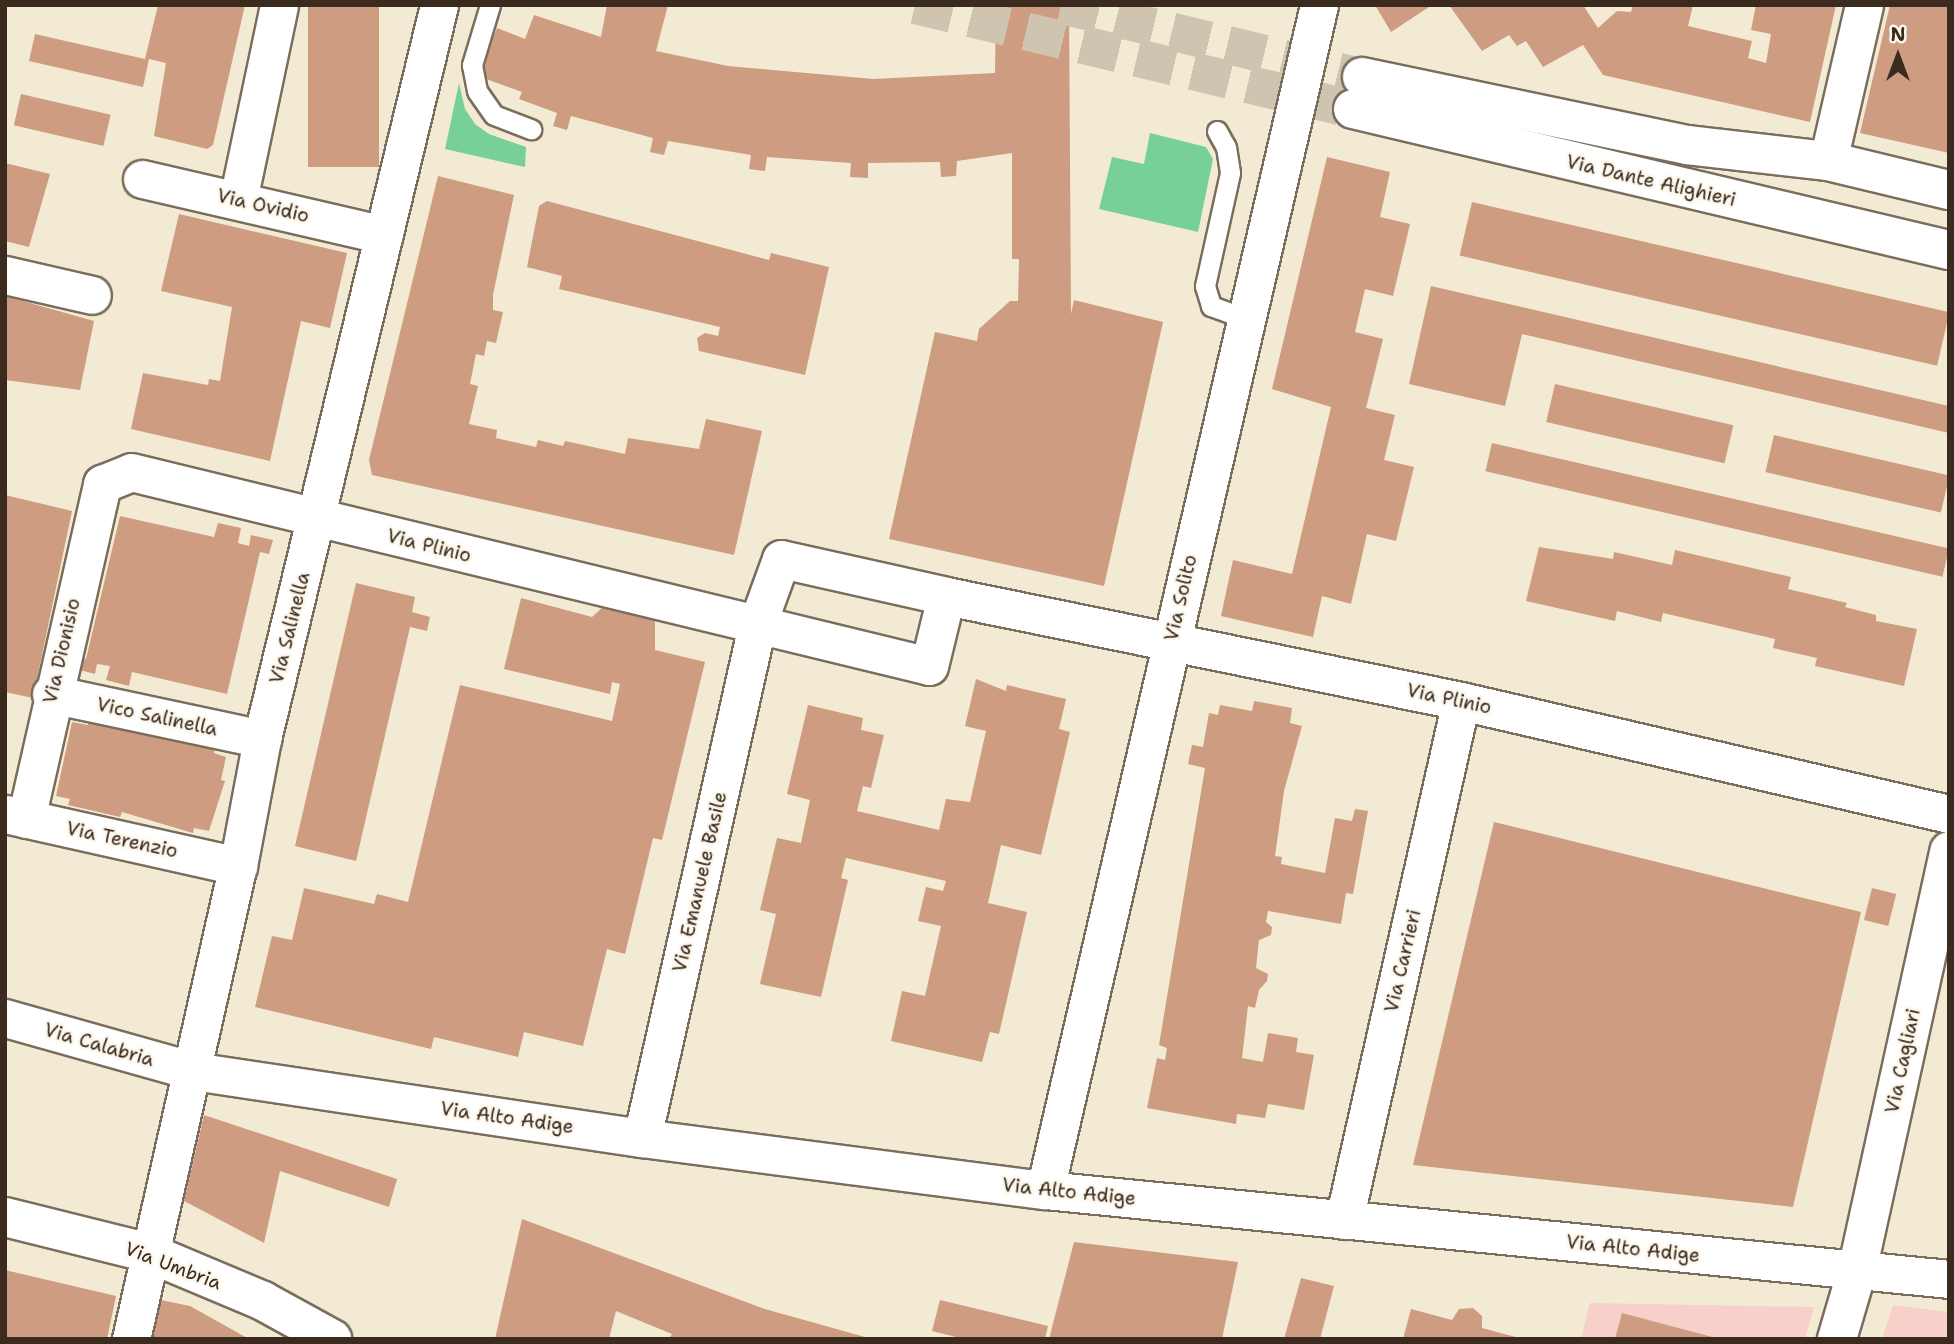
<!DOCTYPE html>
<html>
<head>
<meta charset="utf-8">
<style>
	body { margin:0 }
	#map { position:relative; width:1954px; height:1344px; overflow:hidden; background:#f3ead3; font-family:"Shantell Sans",sans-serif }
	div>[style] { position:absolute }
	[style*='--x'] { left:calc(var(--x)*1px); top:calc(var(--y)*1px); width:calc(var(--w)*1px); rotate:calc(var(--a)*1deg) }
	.built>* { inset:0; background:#f7d0ca }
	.green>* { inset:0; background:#76d097 }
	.building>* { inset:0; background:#ce9c80; transform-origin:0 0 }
	.tertiary-tunnel>* { height:38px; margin-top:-19px; transform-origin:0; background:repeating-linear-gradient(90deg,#cec4af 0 38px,transparent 0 57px) }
	.roads { filter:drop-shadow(2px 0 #7b6d5d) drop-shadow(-2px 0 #7b6d5d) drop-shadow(0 2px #7b6d5d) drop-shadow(0 -2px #7b6d5d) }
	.service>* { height:19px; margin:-9.5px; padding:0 9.5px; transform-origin:9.5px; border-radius:9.5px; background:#fff }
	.minor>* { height:37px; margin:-18.5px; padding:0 18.5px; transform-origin:18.5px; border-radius:18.5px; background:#fff }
	.tertiary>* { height:38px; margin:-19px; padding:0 19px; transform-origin:19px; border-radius:19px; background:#fff }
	span { translate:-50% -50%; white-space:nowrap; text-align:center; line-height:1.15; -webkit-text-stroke:5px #fbf7ec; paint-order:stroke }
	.street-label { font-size:19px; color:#3b2a1e }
	.frame { position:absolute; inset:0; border:7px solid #3b2a1e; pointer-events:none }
	.north { position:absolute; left:1863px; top:21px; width:70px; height:70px; -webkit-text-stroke:5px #fbf7ec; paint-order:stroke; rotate:0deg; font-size:19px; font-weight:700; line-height:28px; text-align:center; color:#3b2a1e }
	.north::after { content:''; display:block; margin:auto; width:24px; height:32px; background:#3b2a1e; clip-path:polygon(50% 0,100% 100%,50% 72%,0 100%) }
</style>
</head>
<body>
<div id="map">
	<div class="built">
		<i style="clip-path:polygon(1590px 1303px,1814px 1307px,1805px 1339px,1581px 1339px)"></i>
		<i style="clip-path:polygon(1893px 1305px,1949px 1312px,1949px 1339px,1882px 1339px)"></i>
	</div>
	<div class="green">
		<i style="clip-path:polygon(459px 83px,465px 109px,475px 124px,489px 134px,526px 147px,525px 167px,445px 149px)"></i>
		<i style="clip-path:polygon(1150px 133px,1206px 147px,1213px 159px,1198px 232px,1099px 209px,1112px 157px,1144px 164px)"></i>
	</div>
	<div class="building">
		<i style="clip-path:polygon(158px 5px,245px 5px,213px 145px,207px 149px,154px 136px,166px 63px,149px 59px,143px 87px,29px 61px,35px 34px,145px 59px)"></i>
		<i style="left:308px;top:5px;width:71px;height:162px"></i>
		<i style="clip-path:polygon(607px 5px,668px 5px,656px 51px,728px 66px,873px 79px,995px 73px,996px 5px,1069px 5px,1071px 314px,1074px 300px,1163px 322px,1104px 586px,889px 539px,935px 332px,977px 341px,979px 329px,1010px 301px,1018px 301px,1019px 259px,1012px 259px,1012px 153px,957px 161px,956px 176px,941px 177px,940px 162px,868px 163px,868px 178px,850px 177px,851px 163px,767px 157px,765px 171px,749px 169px,751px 155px,668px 141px,664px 155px,650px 152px,653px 138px,571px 116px,567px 130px,553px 126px,557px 113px,519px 99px,522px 92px,478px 76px,497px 28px,525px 39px,534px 15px,601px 37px)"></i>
		<i style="clip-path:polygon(1375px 5px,1432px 5px,1391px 32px)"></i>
		<i style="clip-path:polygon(1449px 5px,1583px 5px,1598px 28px,1617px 11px,1631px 12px,1633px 5px,1693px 5px,1688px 26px,1752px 41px,1748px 58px,1766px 63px,1771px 34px,1751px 30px,1756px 5px,1836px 5px,1810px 122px,1603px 75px,1583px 45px,1543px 67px,1526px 41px,1517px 46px,1509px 35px,1482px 51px)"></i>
		<i style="clip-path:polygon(1890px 5px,1949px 5px,1949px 153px,1860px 133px)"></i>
		<i style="left:21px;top:94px;width:92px;height:32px;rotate:13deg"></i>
		<i style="clip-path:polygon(1327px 157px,1390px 172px,1380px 217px,1410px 224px,1393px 296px,1365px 289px,1355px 332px,1383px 339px,1366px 408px,1395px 415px,1384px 460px,1414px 467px,1396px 541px,1367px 534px,1351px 604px,1322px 596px,1313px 637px,1221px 616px,1233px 560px,1292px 574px,1331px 407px,1272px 389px)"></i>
		<i style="clip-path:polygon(5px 163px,50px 174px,29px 247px,5px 241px)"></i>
		<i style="clip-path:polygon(438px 176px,514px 195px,493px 295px,493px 310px,503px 312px,496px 343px,487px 341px,484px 356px,476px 354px,470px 384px,478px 386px,469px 424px,497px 430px,496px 438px,536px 447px,538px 440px,563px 446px,565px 441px,625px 454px,628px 438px,699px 449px,706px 419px,762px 431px,734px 555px,372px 475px,369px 460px)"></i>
		<i style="clip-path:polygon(547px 201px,769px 260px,771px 253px,829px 267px,805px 375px,699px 351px,697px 338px,705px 333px,718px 336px,720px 327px,559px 289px,562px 276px,527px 267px,539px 206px)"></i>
		<i style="left:1472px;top:202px;width:490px;height:55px;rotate:13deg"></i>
		<i style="clip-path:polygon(179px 214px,347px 253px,330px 328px,301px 321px,270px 461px,131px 429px,143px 373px,208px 385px,209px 379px,220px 381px,232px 307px,161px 291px)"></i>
		<i style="clip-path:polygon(1431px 286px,1949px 406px,1949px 433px,1522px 334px,1505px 406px,1409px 384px)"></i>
		<i style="clip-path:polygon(5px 296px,94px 321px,80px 390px,5px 380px)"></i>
		<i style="left:1555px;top:384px;width:183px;height:39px;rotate:13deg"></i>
		<i style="left:1774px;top:435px;width:180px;height:38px;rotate:13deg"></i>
		<i style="left:1492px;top:443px;width:469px;height:29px;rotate:13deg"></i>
		<i style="clip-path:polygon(5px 495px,72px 511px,33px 698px,5px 692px)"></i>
		<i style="clip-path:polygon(120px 516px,214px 537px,218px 523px,241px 528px,238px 543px,249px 546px,251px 535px,273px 540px,269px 554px,260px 552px,227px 694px,132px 672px,129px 686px,106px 680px,110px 666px,97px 664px,95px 674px,76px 669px,79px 658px,86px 659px)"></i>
		<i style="clip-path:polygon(1539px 547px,1613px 559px,1614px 552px,1672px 565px,1675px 550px,1791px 577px,1788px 589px,1847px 603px,1845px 607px,1876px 615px,1876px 621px,1917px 629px,1904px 686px,1815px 666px,1817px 658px,1773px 648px,1775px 639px,1663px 613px,1661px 622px,1617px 611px,1615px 621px,1526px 601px)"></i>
		<i style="clip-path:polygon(356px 583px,415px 597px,412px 612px,430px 617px,427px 631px,410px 627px,356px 861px,295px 846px)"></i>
		<i style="clip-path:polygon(521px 598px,592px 617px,604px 606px,655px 618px,655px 650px,705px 662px,662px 840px,653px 838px,625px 954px,607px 949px,583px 1046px,524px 1032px,518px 1057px,434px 1037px,431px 1049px,255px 1007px,272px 936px,292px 940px,304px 888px,374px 904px,377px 894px,408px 902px,460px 685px,612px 721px,620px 684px,612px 682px,610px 694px,504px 669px)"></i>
		<i style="clip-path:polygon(976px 679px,1006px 691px,1007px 685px,1066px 699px,1059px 729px,1070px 732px,1041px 855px,1001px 845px,988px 903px,1027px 912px,999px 1034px,990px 1032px,982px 1062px,891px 1041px,902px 991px,925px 996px,941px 926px,918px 921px,926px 887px,943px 891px,946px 881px,846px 858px,841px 878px,848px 880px,821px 997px,760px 984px,776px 914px,760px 910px,777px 838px,801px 843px,810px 800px,787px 794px,808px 705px,863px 718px,861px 730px,884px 735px,871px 788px,863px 786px,857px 811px,939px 830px,946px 799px,970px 802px,986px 731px,965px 726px)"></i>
		<i style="clip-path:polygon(1254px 701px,1292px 708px,1290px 723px,1302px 726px,1284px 791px,1275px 856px,1282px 857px,1281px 864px,1325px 873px,1335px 818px,1352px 821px,1355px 809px,1368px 811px,1353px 894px,1346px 893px,1341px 924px,1268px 911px,1266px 922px,1272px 927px,1271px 935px,1259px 940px,1256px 968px,1268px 974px,1267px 981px,1259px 990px,1255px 1008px,1248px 1006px,1242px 1058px,1263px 1062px,1268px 1033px,1298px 1038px,1296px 1052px,1314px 1055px,1304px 1110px,1268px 1104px,1265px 1118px,1237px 1114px,1236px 1124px,1147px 1108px,1157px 1058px,1165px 1060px,1167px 1048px,1159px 1045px,1205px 768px,1188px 764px,1192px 745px,1203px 747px,1209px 713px,1218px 715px,1220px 705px,1252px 711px)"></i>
		<i style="clip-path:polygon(89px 718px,215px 747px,214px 753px,226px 757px,221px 780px,225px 781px,209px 831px,194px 828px,193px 833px,122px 812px,120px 817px,68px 805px,70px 799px,56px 796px,72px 722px,88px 725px)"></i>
		<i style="clip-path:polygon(1494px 822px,1861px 912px,1793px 1207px,1413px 1165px)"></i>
		<i style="left:1872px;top:888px;width:25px;height:33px;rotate:14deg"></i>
		<i style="clip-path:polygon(204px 1115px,397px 1179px,389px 1207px,280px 1171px,264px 1243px,184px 1201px)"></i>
		<i style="clip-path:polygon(522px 1219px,765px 1309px,872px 1339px,669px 1339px,672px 1334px,616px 1311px,609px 1339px,495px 1339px)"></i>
		<i style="clip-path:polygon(1074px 1242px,1238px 1262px,1222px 1339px,1049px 1339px)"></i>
		<i style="clip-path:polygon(5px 1270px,116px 1296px,107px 1339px,5px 1339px)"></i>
		<i style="clip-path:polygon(1301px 1278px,1334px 1286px,1320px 1339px,1284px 1339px)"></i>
		<i style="clip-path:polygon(156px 1299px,190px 1306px,249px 1339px,147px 1339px)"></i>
		<i style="clip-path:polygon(940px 1300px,1048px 1326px,1045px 1339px,964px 1339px,932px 1331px)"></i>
		<i style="clip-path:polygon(1473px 1308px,1482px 1316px,1482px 1328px,1523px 1339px,1403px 1339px,1411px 1309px,1452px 1320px,1459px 1309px)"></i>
		<i style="clip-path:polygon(1622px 1313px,1716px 1338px,1715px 1339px,1615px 1339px)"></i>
	</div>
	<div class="tertiary-tunnel">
		<i style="--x:915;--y:5;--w:450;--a:13.4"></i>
		<i style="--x:1061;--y:5;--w:309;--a:13.5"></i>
	</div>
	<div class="roads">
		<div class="service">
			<i style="--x:490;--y:5;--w:63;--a:106.7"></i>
			<i style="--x:472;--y:65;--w:26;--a:79"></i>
			<i style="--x:477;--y:91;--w:29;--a:55"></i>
			<i style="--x:494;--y:115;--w:40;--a:21"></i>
			<i style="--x:1217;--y:131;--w:18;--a:61"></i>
			<i style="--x:1226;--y:147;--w:26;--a:81"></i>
			<i style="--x:1230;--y:173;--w:116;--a:102.5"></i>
			<i style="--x:1205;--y:286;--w:21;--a:73"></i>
			<i style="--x:1211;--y:306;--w:37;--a:20"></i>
		</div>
		<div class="minor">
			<i style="--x:1828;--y:161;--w:160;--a:-77"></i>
			<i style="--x:142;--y:179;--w:248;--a:13"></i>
			<i style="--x:238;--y:200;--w:199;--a:-78.1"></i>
			<i style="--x:5;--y:275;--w:89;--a:12.9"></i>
			<i style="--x:51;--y:694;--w:216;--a:12"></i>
			<i style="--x:5;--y:814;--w:239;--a:12.6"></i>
			<i style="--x:26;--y:819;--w:344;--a:-77.2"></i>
			<i style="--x:102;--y:484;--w:31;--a:-22"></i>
			<i style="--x:131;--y:472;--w:821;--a:13.66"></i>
			<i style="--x:929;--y:666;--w:72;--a:-76.3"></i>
			<i style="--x:946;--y:596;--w:526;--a:11.52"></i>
			<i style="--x:1461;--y:701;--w:501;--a:13.04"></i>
			<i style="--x:5;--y:1018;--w:195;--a:15.7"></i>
			<i style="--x:193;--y:1071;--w:454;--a:8.5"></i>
			<i style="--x:642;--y:1138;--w:406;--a:7.4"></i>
			<i style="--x:1045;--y:1190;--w:908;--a:5.62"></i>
			<i style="--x:642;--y:1138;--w:526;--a:-77.36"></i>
			<i style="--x:757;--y:625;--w:70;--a:-70"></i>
			<i style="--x:781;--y:559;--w:169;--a:12.6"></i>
			<i style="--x:1045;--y:1190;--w:1216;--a:-76.98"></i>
			<i style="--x:1344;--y:1220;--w:532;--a:-77.3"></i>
			<i style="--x:131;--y:1339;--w:485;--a:-77.3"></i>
			<i style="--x:238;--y:866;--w:129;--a:-79.3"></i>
			<i style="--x:262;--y:739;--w:755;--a:-76.44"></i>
		</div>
		<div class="tertiary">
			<i style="--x:1362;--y:77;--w:332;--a:11.8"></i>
			<i style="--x:1687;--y:145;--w:142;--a:6.5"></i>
			<i style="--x:1828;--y:161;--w:124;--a:13.5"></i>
			<i style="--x:1353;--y:109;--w:612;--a:13.31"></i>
			<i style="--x:5;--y:1217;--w:148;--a:14"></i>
			<i style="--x:149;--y:1253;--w:124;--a:22.8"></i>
			<i style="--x:263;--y:1301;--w:79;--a:28.8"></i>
			<i style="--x:1837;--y:1339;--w:71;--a:-73.6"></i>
			<i style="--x:1857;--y:1271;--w:430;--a:-77.6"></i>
		</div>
	</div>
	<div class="street-label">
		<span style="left:1651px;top:181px;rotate:13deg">Via Dante Alighieri</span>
		<span style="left:263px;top:206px;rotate:13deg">Via Ovidio</span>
		<span style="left:429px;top:546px;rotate:14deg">Via Plinio</span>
		<span style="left:1181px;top:598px;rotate:-77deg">Via Solìto</span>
		<span style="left:290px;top:628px;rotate:-76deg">Via Salinella</span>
		<span style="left:62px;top:651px;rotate:-77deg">Via Dionisio</span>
		<span style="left:1449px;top:699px;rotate:12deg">Via Plinio</span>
		<span style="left:157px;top:717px;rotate:12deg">Vico Salinella</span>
		<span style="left:122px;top:840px;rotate:12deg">Via Terenzio</span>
		<span style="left:700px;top:882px;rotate:-77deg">Via Emanuele Basile</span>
		<span style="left:1403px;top:961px;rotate:-77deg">Via Carrieri</span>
		<span style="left:99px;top:1045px;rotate:16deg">Via Calabria</span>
		<span style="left:1903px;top:1061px;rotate:-78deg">Via Cagliari</span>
		<span style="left:507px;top:1118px;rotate:8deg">Via Alto Adige</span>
		<span style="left:1069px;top:1192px;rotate:6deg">Via Alto Adige</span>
		<span style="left:1633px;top:1249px;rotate:6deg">Via Alto Adige</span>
		<span style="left:173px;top:1266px;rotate:21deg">Via Umbria</span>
	</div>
	<div class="frame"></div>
	<div class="north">N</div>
</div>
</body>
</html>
